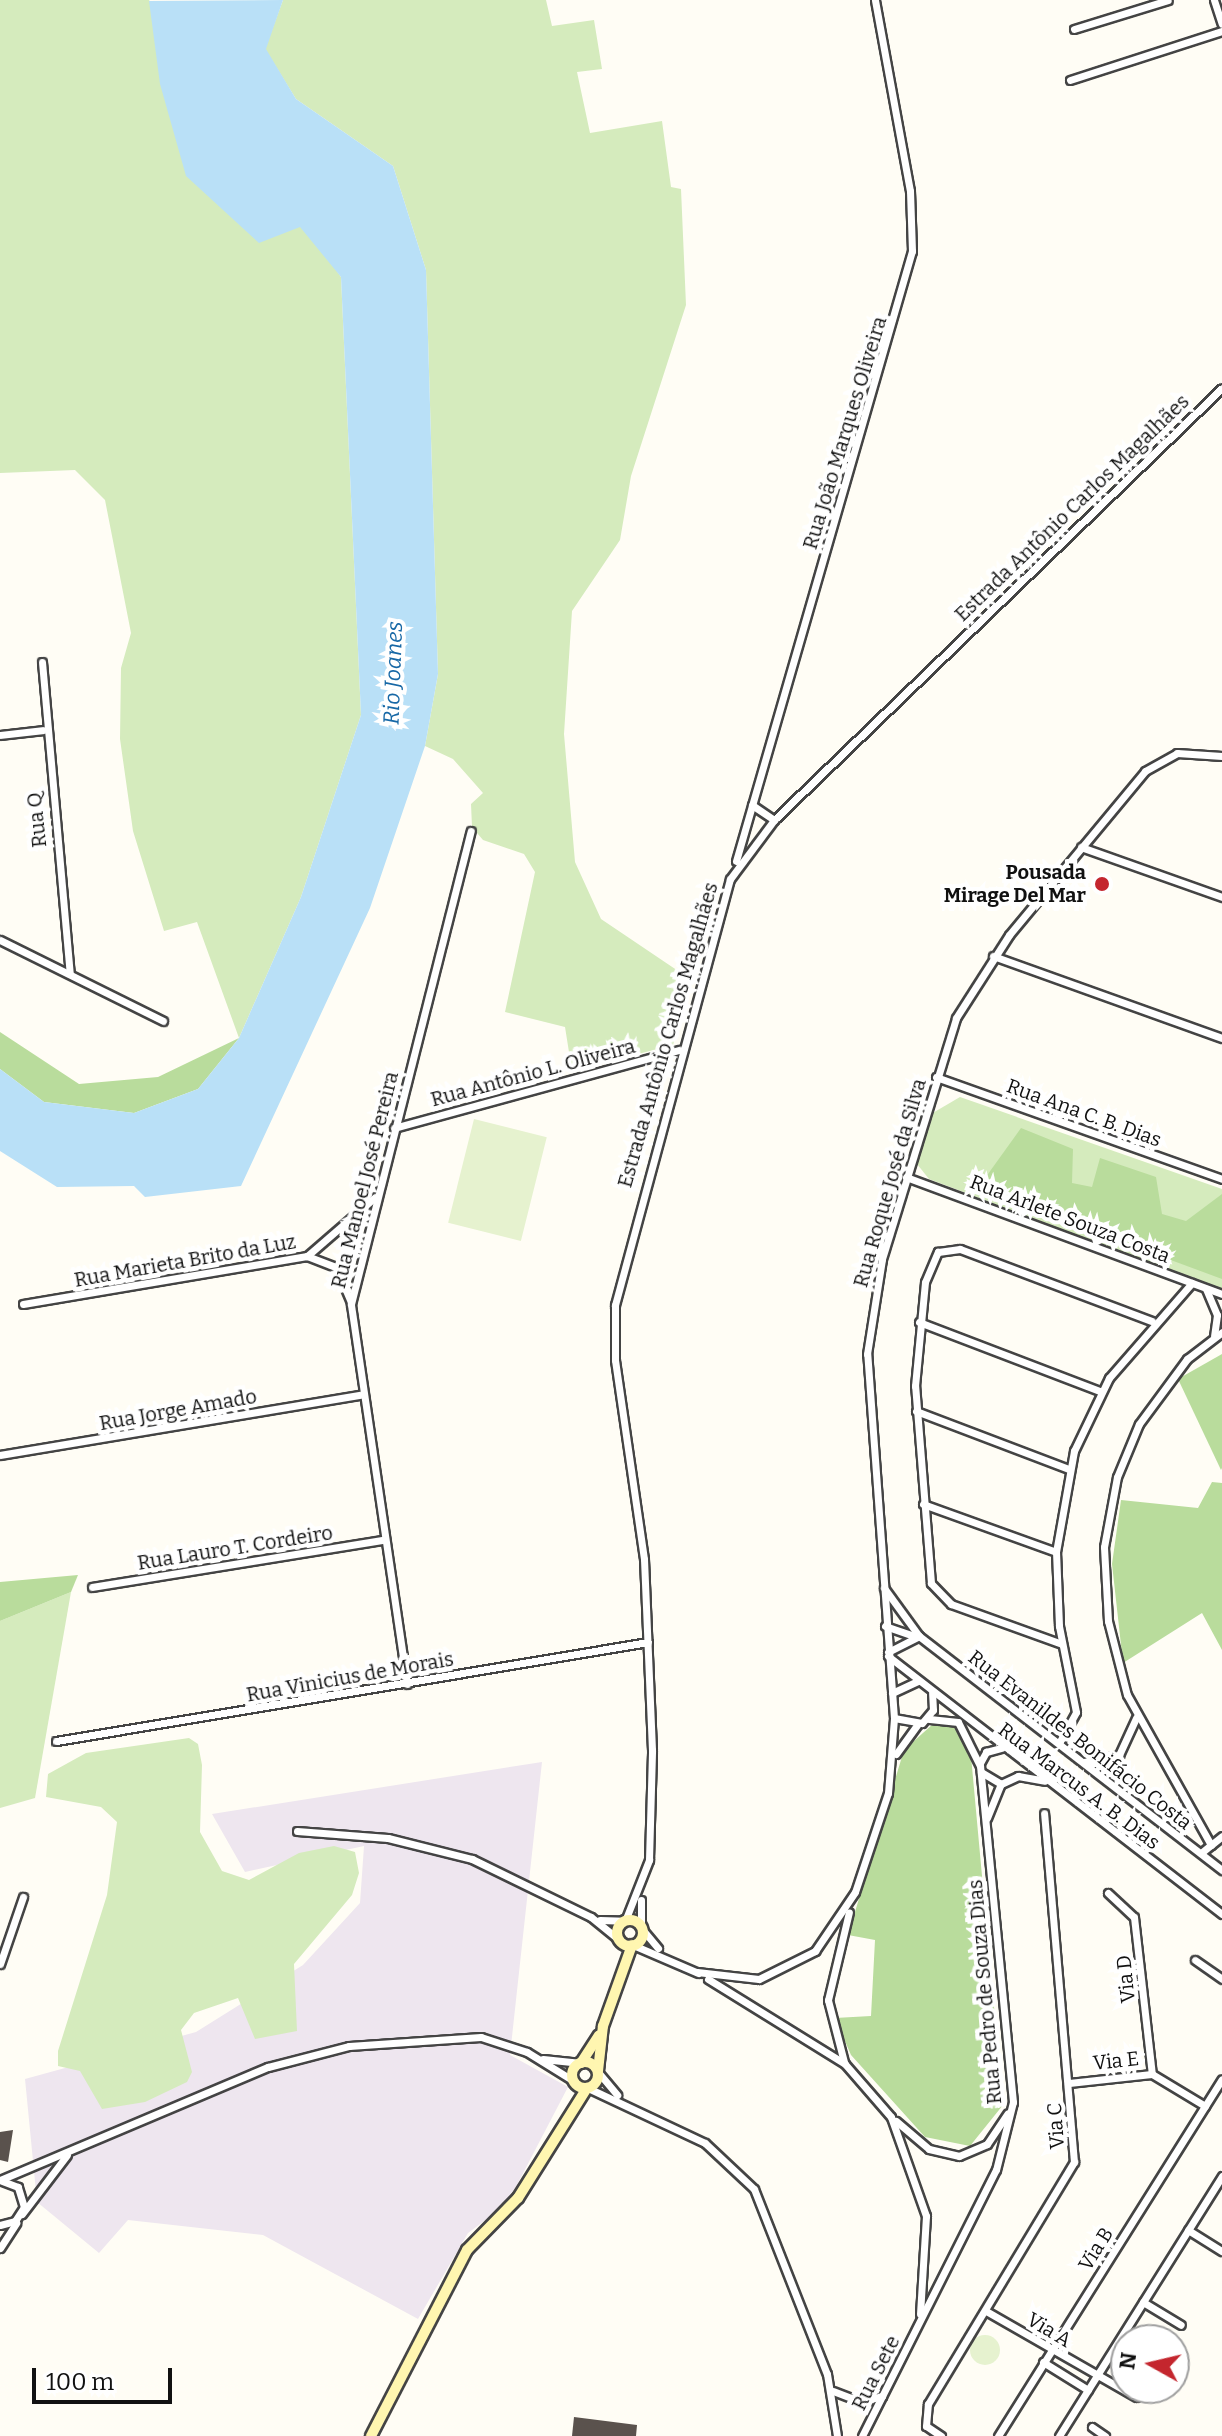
<!DOCTYPE html>
<html>
<head>
<meta charset="utf-8">
<style>
	body { margin:0 }
	#map { position:relative; width:1222px; height:2436px; overflow:hidden; background:#fffdf5; font-family:Bitter,serif }
	div>[style] { position:absolute }
	[style*='--x'] { left:calc(var(--x)*1px); top:calc(var(--y)*1px); width:calc(var(--w)*1px); rotate:calc(var(--a)*1deg) }
	.industrial>* { inset:0; background:#eee6ef }
	.green>* { inset:0; background:#d5ebbd }
	.forest>* { inset:0; background:#b9dc9c }
	.pitch>* { inset:0; background:#e6f2cf; transform-origin:0 0 }
	.round { border-radius:50% }
	.water>* { inset:0; background:#b9e0f7 }
	.building>* { inset:0; background:#5a524d }
	.roads { filter:drop-shadow(2px 0 #444) drop-shadow(-2px 0 #444) drop-shadow(0 2px #444) drop-shadow(0 -2px #444) }
	.street>* { height:7px; margin:-3.5px; padding:0 3.5px; transform-origin:3.5px; border-radius:3.5px; background:#fff }
	.secondary>* { height:10px; margin:-5px; padding:0 5px; transform-origin:5px; border-radius:5px; background:#fff6b0 }
	.secondary>.ring { margin:-5px; padding:0; box-sizing:content-box; background:none; border:10px solid #fff6b0; border-radius:50% }
	.dots>* { width:22px; height:22px; translate:-50% -50%; box-sizing:border-box; border:4px solid #fff; border-radius:50% }
	span { translate:-50% -50%; white-space:nowrap; text-align:center; line-height:1.15; -webkit-text-stroke:8px #fff; paint-order:stroke }
	.street-label { font-size:20px; color:#111 }
	.poi-label { font-size:20px; color:#111; font-weight:700 }
	.right { translate:-100% -50%; text-align:right }
	.water-label { font-size:22px; color:#1768a6; font-style:italic }
	.north { position:absolute; left:1110px; top:2324px; width:80px; height:80px; box-sizing:border-box; background:#fff; border:2px solid #a0a0a0; border-radius:50%; rotate:278deg; font-size:22px; font-weight:700; line-height:32px; text-align:center; color:#111 }
	.north::after { content:''; display:block; margin:auto; width:28px; height:36px; background:#c4262e; clip-path:polygon(50% 0,100% 100%,50% 72%,0 100%) }
	.scale { position:absolute; left:32px; top:2368px; width:140px; height:36px; box-sizing:border-box; border:4px solid #111; border-top:0; padding-left:10px; font-size:24px; line-height:28px; white-space:nowrap; color:#111; -webkit-text-stroke:6px #fff; paint-order:stroke }
</style>
</head>
<body>
<div id="map">
	<div class="industrial">
		<i style="clip-path:polygon(542px 1762px,510px 2055px,568px 2087px,507px 2204px,468px 2233px,418px 2319px,263px 2235px,128px 2220px,99px 2253px,37px 2202px,25px 2079px,196px 2032px,303px 1965px,360px 1903px,364px 1846px,245px 1872px,212px 1814px)"></i>
	</div>
	<div class="green">
		<i style="clip-path:polygon(0 0,149px 0,341px 277px,361px 715px,301px 897px,239px 1038px,197px 922px,164px 931px,133px 831px,120px 739px,121px 668px,131px 633px,105px 500px,75px 470px,0 473px)"></i>
		<i style="clip-path:polygon(283px 0,546px 0,552px 26px,594px 20px,602px 69px,577px 72px,590px 133px,662px 121px,671px 187px,681px 189px,686px 305px,631px 476px,620px 540px,572px 611px,564px 734px,575px 862px,601px 919px,690px 979px,673px 1045px,572px 1071px,565px 1027px,505px 1012px,535px 872px,524px 854px,483px 840px,472px 827px,471px 804px,483px 793px,453px 759px,425px 746px,438px 674px,426px 270px,393px 166px,296px 99px,265px 49px)"></i>
		<i style="clip-path:polygon(960px 1097px,1222px 1189px,1222px 1290px,929px 1179px,917px 1164px,931px 1114px)"></i>
		<i style="clip-path:polygon(71px 1592px,35px 1798px,0 1808px,0 1621px)"></i>
		<i style="clip-path:polygon(189px 1738px,198px 1744px,202px 1765px,200px 1832px,222px 1871px,249px 1880px,299px 1853px,334px 1846px,355px 1852px,359px 1873px,352px 1895px,294px 1964px,297px 2031px,255px 2039px,238px 1998px,194px 2013px,181px 2030px,192px 2072px,187px 2082px,145px 2102px,102px 2109px,80px 2071px,58px 2066px,58px 2051px,107px 1895px,117px 1822px,101px 1807px,46px 1797px,48px 1774px,86px 1753px)"></i>
	</div>
	<div class="forest">
		<i style="clip-path:polygon(0 1032px,79px 1084px,158px 1077px,239px 1038px,198px 1089px,134px 1113px,44px 1102px,0 1069px)"></i>
		<i style="clip-path:polygon(1021px 1128px,1073px 1149px,1072px 1183px,1092px 1187px,1100px 1158px,1156px 1177px,1162px 1214px,1186px 1221px,1222px 1194px,1222px 1279px,963px 1183px,988px 1174px)"></i>
		<i style="clip-path:polygon(1222px 1354px,1222px 1468px,1221px 1470px,1178px 1379px)"></i>
		<i style="clip-path:polygon(1212px 1482px,1222px 1483px,1222px 1650px,1202px 1613px,1123px 1663px,1112px 1564px,1121px 1500px,1198px 1508px)"></i>
		<i style="clip-path:polygon(78px 1575px,71px 1592px,0 1621px,0 1582px)"></i>
		<i style="clip-path:polygon(933px 1724px,957px 1727px,970px 1745px,1003px 2105px,970px 2146px,925px 2137px,851px 2055px,835px 2018px,871px 2016px,875px 1940px,848px 1935px,904px 1750px)"></i>
	</div>
	<div class="pitch">
		<i style="left:474px;top:1119px;width:75px;height:107px;rotate:14deg"></i>
		<i class="round" style="left:970px;top:2335px;width:30px;height:30px"></i>
	</div>
	<div class="water">
		<i style="clip-path:polygon(283px 0,266px 49px,296px 99px,393px 166px,426px 270px,438px 674px,425px 746px,370px 908px,241px 1186px,145px 1197px,134px 1186px,57px 1187px,0 1151px,0 1069px,44px 1102px,134px 1113px,198px 1089px,239px 1038px,301px 897px,361px 715px,341px 277px,300px 227px,259px 243px,186px 176px,160px 84px,149px 1px)"></i>
	</div>
	<div class="building">
		<i style="clip-path:polygon(13px 2130px,8px 2162px,0 2160px,0 2132px)"></i>
		<i style="clip-path:polygon(574px 2417px,637px 2425px,636px 2436px,572px 2436px)"></i>
	</div>
	<div class="roads">
		<div class="street">
			<i style="--x:1214;--y:0;--w:25;--a:72"></i>
			<i style="--x:1074;--y:29;--w:98;--a:-17.1"></i>
			<i style="--x:1070;--y:80;--w:160;--a:-17.9"></i>
			<i style="--x:42;--y:662;--w:313;--a:84.9"></i>
			<i style="--x:0;--y:735;--w:43;--a:-6.6"></i>
			<i style="--x:752;--y:805;--w:27;--a:34"></i>
			<i style="--x:1081;--y:847;--w:150;--a:19.5"></i>
			<i style="--x:736;--y:861;--w:635;--a:-73.91"></i>
			<i style="--x:912;--y:251;--w:60;--a:-91.9"></i>
			<i style="--x:910;--y:191;--w:194;--a:-100.4"></i>
			<i style="--x:0;--y:940;--w:182;--a:26.4"></i>
			<i style="--x:993;--y:956;--w:243;--a:19.7"></i>
			<i style="--x:936;--y:1077;--w:304;--a:19.6"></i>
			<i style="--x:394;--y:1128;--w:296;--a:-15.3"></i>
			<i style="--x:906;--y:1177;--w:337;--a:20.3"></i>
			<i style="--x:307;--y:1256;--w:31;--a:21"></i>
			<i style="--x:336;--y:1267;--w:38;--a:67"></i>
			<i style="--x:1206;--y:1289;--w:28;--a:67"></i>
			<i style="--x:1217;--y:1315;--w:21;--a:98"></i>
			<i style="--x:23;--y:1304;--w:288;--a:-9.6"></i>
			<i style="--x:307;--y:1256;--w:90;--a:-40.9"></i>
			<i style="--x:919;--y:1322;--w:194;--a:20.9"></i>
			<i style="--x:916;--y:1411;--w:164;--a:20.8"></i>
			<i style="--x:0;--y:1455;--w:365;--a:-9.5"></i>
			<i style="--x:923;--y:1504;--w:141;--a:19.8"></i>
			<i style="--x:92;--y:1587;--w:295;--a:-9.2"></i>
			<i style="--x:884;--y:1588;--w:59;--a:53.9"></i>
			<i style="--x:919;--y:1636;--w:383;--a:37.7"></i>
			<i style="--x:885;--y:1626;--w:28;--a:19"></i>
			<i style="--x:1062;--y:1644;--w:118;--a:-160.2"></i>
			<i style="--x:951;--y:1604;--w:29;--a:-134"></i>
			<i style="--x:931;--y:1583;--w:198;--a:-94.6"></i>
			<i style="--x:915;--y:1386;--w:104;--a:-84.5"></i>
			<i style="--x:925;--y:1282;--w:33;--a:-67"></i>
			<i style="--x:938;--y:1252;--w:22;--a:-8"></i>
			<i style="--x:960;--y:1249;--w:205;--a:20.6"></i>
			<i style="--x:888;--y:1652;--w:35;--a:-27"></i>
			<i style="--x:888;--y:1656;--w:422;--a:37.7"></i>
			<i style="--x:407;--y:1684;--w:384;--a:-98.4"></i>
			<i style="--x:351;--y:1304;--w:488;--a:-75.8"></i>
			<i style="--x:892;--y:1693;--w:29;--a:-25"></i>
			<i style="--x:894;--y:1718;--w:28;--a:10"></i>
			<i style="--x:922;--y:1723;--w:17;--a:-50"></i>
			<i style="--x:933;--y:1710;--w:17;--a:-93"></i>
			<i style="--x:56;--y:1741;--w:600;--a:-9.49"></i>
			<i style="--x:1059;--y:1743;--w:35;--a:-61"></i>
			<i style="--x:1076;--y:1712;--w:88;--a:-101.2"></i>
			<i style="--x:1059;--y:1626;--w:74;--a:-92.3"></i>
			<i style="--x:1056;--y:1552;--w:103;--a:-79.9"></i>
			<i style="--x:1074;--y:1451;--w:81;--a:-64.4"></i>
			<i style="--x:1109;--y:1378;--w:126;--a:-48.9"></i>
			<i style="--x:896;--y:1754;--w:36;--a:-54"></i>
			<i style="--x:1084;--y:1762;--w:36;--a:-11"></i>
			<i style="--x:1119;--y:1755;--w:41;--a:-65.3"></i>
			<i style="--x:980;--y:1763;--w:13;--a:-61"></i>
			<i style="--x:986;--y:1752;--w:16;--a:-15"></i>
			<i style="--x:981;--y:1772;--w:23;--a:31"></i>
			<i style="--x:987;--y:1818;--w:37;--a:-68"></i>
			<i style="--x:1001;--y:1784;--w:19;--a:-25"></i>
			<i style="--x:1018;--y:1776;--w:27;--a:10"></i>
			<i style="--x:297;--y:1831;--w:91;--a:4.4"></i>
			<i style="--x:388;--y:1838;--w:87;--a:14"></i>
			<i style="--x:472;--y:1859;--w:132;--a:26"></i>
			<i style="--x:591;--y:1917;--w:36;--a:39"></i>
			<i style="--x:1211;--y:1845;--w:14;--a:-39"></i>
			<i style="--x:1201;--y:1853;--w:13;--a:-39"></i>
			<i style="--x:1211;--y:1845;--w:172;--a:-119.2"></i>
			<i style="--x:1127;--y:1695;--w:76;--a:-104.4"></i>
			<i style="--x:1108;--y:1621;--w:74;--a:-93.1"></i>
			<i style="--x:1104;--y:1547;--w:71;--a:-79.5"></i>
			<i style="--x:1117;--y:1477;--w:57;--a:-67.5"></i>
			<i style="--x:1139;--y:1424;--w:81;--a:-53.6"></i>
			<i style="--x:1187;--y:1359;--w:44;--a:-37.6"></i>
			<i style="--x:1108;--y:1893;--w:35;--a:43"></i>
			<i style="--x:1134;--y:1917;--w:158;--a:83.5"></i>
			<i style="--x:600;--y:1920;--w:24;--a:2"></i>
			<i style="--x:625;--y:1921;--w:66;--a:-68.5"></i>
			<i style="--x:649;--y:1860;--w:110;--a:-88.4"></i>
			<i style="--x:652;--y:1750;--w:191;--a:-92.4"></i>
			<i style="--x:644;--y:1559;--w:201;--a:-98.3"></i>
			<i style="--x:615;--y:1360;--w:55;--a:-90"></i>
			<i style="--x:615;--y:1305;--w:441;--a:-74.9"></i>
			<i style="--x:730;--y:879;--w:74;--a:-53.3"></i>
			<i style="--x:774;--y:820;--w:622;--a:-43.96"></i>
			<i style="--x:641;--y:1928;--w:28;--a:-90"></i>
			<i style="--x:642;--y:1929;--w:25;--a:50"></i>
			<i style="--x:633;--y:1945;--w:71;--a:23.3"></i>
			<i style="--x:1195;--y:1960;--w:33;--a:35"></i>
			<i style="--x:0;--y:1964;--w:71;--a:-71.1"></i>
			<i style="--x:697;--y:1972;--w:62;--a:6.4"></i>
			<i style="--x:759;--y:1979;--w:63;--a:-26.6"></i>
			<i style="--x:815;--y:1951;--w:71;--a:-55.9"></i>
			<i style="--x:855;--y:1892;--w:104;--a:-71.6"></i>
			<i style="--x:888;--y:1793;--w:75;--a:-85.4"></i>
			<i style="--x:894;--y:1718;--w:365;--a:-94.2"></i>
			<i style="--x:867;--y:1354;--w:96;--a:-81"></i>
			<i style="--x:882;--y:1259;--w:252;--a:-72.9"></i>
			<i style="--x:956;--y:1018;--w:98;--a:-57.4"></i>
			<i style="--x:1009;--y:935;--w:213;--a:-50.3"></i>
			<i style="--x:1145;--y:771;--w:37;--a:-29"></i>
			<i style="--x:1177;--y:753;--w:45;--a:3.8"></i>
			<i style="--x:708;--y:1979;--w:161;--a:31.8"></i>
			<i style="--x:845;--y:2064;--w:70;--a:49"></i>
			<i style="--x:891;--y:2117;--w:105;--a:70.5"></i>
			<i style="--x:926;--y:2216;--w:98;--a:93.5"></i>
			<i style="--x:543;--y:2059;--w:38;--a:6"></i>
			<i style="--x:844;--y:2062;--w:64;--a:-104.5"></i>
			<i style="--x:828;--y:2000;--w:90;--a:-76.6"></i>
			<i style="--x:598;--y:2072;--w:30;--a:50"></i>
			<i style="--x:1069;--y:2083;--w:83;--a:-6.2"></i>
			<i style="--x:1152;--y:2074;--w:62;--a:31.1"></i>
			<i style="--x:588;--y:2088;--w:129;--a:25.2"></i>
			<i style="--x:705;--y:2143;--w:67;--a:43.2"></i>
			<i style="--x:754;--y:2189;--w:199;--a:68.5"></i>
			<i style="--x:827;--y:2374;--w:63;--a:80.8"></i>
			<i style="--x:896;--y:2121;--w:43;--a:40.3"></i>
			<i style="--x:929;--y:2149;--w:31;--a:13"></i>
			<i style="--x:959;--y:2156;--w:30;--a:-23"></i>
			<i style="--x:987;--y:2144;--w:37;--a:-56"></i>
			<i style="--x:0;--y:2180;--w:291;--a:-22.9"></i>
			<i style="--x:268;--y:2067;--w:84;--a:-14.5"></i>
			<i style="--x:349;--y:2046;--w:132;--a:-3.9"></i>
			<i style="--x:481;--y:2037;--w:48;--a:18.1"></i>
			<i style="--x:527;--y:2052;--w:55;--a:31.7"></i>
			<i style="--x:22;--y:2214;--w:74;--a:-52.7"></i>
			<i style="--x:0;--y:2225;--w:16;--a:-15"></i>
			<i style="--x:15;--y:2221;--w:17;--a:-57"></i>
			<i style="--x:24;--y:2207;--w:21;--a:-107"></i>
			<i style="--x:18;--y:2187;--w:17;--a:-159"></i>
			<i style="--x:1188;--y:2230;--w:40;--a:32"></i>
			<i style="--x:0;--y:2248;--w:30;--a:-57"></i>
			<i style="--x:1143;--y:2302;--w:44;--a:31.2"></i>
			<i style="--x:986;--y:2311;--w:173;--a:29.8"></i>
			<i style="--x:1043;--y:2362;--w:53;--a:31.9"></i>
			<i style="--x:833;--y:2391;--w:30;--a:21"></i>
			<i style="--x:861;--y:2402;--w:22;--a:-16"></i>
			<i style="--x:1092;--y:2427;--w:16;--a:35"></i>
			<i style="--x:862;--y:2436;--w:298;--a:-63.3"></i>
			<i style="--x:996;--y:2170;--w:70;--a:-76"></i>
			<i style="--x:1013;--y:2102;--w:338;--a:-95.6"></i>
			<i style="--x:980;--y:1766;--w:49;--a:-116.6"></i>
			<i style="--x:958;--y:1722;--w:31;--a:-174"></i>
			<i style="--x:941;--y:2436;--w:18;--a:-146"></i>
			<i style="--x:926;--y:2426;--w:22;--a:-85"></i>
			<i style="--x:928;--y:2404;--w:283;--a:-58.9"></i>
			<i style="--x:1074;--y:2162;--w:350;--a:-94.9"></i>
			<i style="--x:998;--y:2436;--w:421;--a:-57.9"></i>
			<i style="--x:1059;--y:2436;--w:307;--a:-57.9"></i>
		</div>
		<div class="secondary">
			<i class="ring" style="left:617px;top:1920px;width:16px;height:16px"></i>
			<i class="ring" style="left:572px;top:2062px;width:16px;height:16px"></i>
			<i style="--x:581;--y:2063;--w:33;--a:-57"></i>
			<i style="--x:598;--y:2071;--w:45;--a:-83.7"></i>
			<i style="--x:603;--y:2026;--w:86;--a:-70.3"></i>
			<i style="--x:371;--y:2436;--w:209;--a:-62.7"></i>
			<i style="--x:467;--y:2250;--w:73;--a:-45.6"></i>
			<i style="--x:518;--y:2198;--w:130;--a:-57.9"></i>
		</div>
	</div>
	<div class="dots">
		<i style="left:1102px;top:884px;background:#c4262e"></i>
	</div>
	<div class="street-label">
		<span style="left:845px;top:433px;rotate:-73deg">Rua João Marques Oliveira</span>
		<span style="left:1072px;top:508px;rotate:-44deg">Estrada Antônio Carlos Magalhães</span>
		<span style="left:37px;top:820px;rotate:-96deg">Rua Q</span>
		<span style="left:668px;top:1035px;rotate:-74deg">Estrada Antônio Carlos Magalhães</span>
		<span style="left:533px;top:1073px;rotate:-15deg">Rua Antônio L. Oliveira</span>
		<span style="left:1084px;top:1113px;rotate:20deg">Rua Ana C. B. Dias</span>
		<span style="left:365px;top:1180px;rotate:-76deg">Rua Manoel José Pereira</span>
		<span style="left:890px;top:1183px;rotate:-74deg">Rua Roque José da Silva</span>
		<span style="left:1070px;top:1219px;rotate:21deg">Rua Arlete Souza Costa</span>
		<span style="left:185px;top:1261px;rotate:-10deg">Rua Marieta Brito da Luz</span>
		<span style="left:178px;top:1410px;rotate:-10deg">Rua Jorge Amado</span>
		<span style="left:235px;top:1548px;rotate:-9deg">Rua Lauro T. Cordeiro</span>
		<span style="left:350px;top:1677px;rotate:-10deg">Rua Vinicius de Morais</span>
		<span style="left:1080px;top:1740px;rotate:38deg">Rua Evanildes Bonifácio Costa</span>
		<span style="left:1079px;top:1786px;rotate:37deg">Rua Marcus A. B. Dias</span>
		<span style="left:1126px;top:1979px;rotate:-96deg">Via D</span>
		<span style="left:985px;top:1992px;rotate:-95deg">Rua Pedro de Souza Dias</span>
		<span style="left:1116px;top:2061px;rotate:-6deg">Via E</span>
		<span style="left:1056px;top:2126px;rotate:-94deg">Via C</span>
		<span style="left:1096px;top:2249px;rotate:-58deg">Via B</span>
		<span style="left:1049px;top:2330px;rotate:31deg">Via A</span>
		<span style="left:876px;top:2373px;rotate:-63deg">Rua Sete</span>
	</div>
	<div class="poi-label">
		<span class="right" style="left:1086px;top:884px">Pousada<br>Mirage Del Mar</span>
	</div>
	<div class="water-label">
		<span style="left:393px;top:673px;rotate:-88deg">Rio Joanes</span>
	</div>
	<div class="north">N</div>
	<div class="scale">100 m</div>
</div>
</body>
</html>
